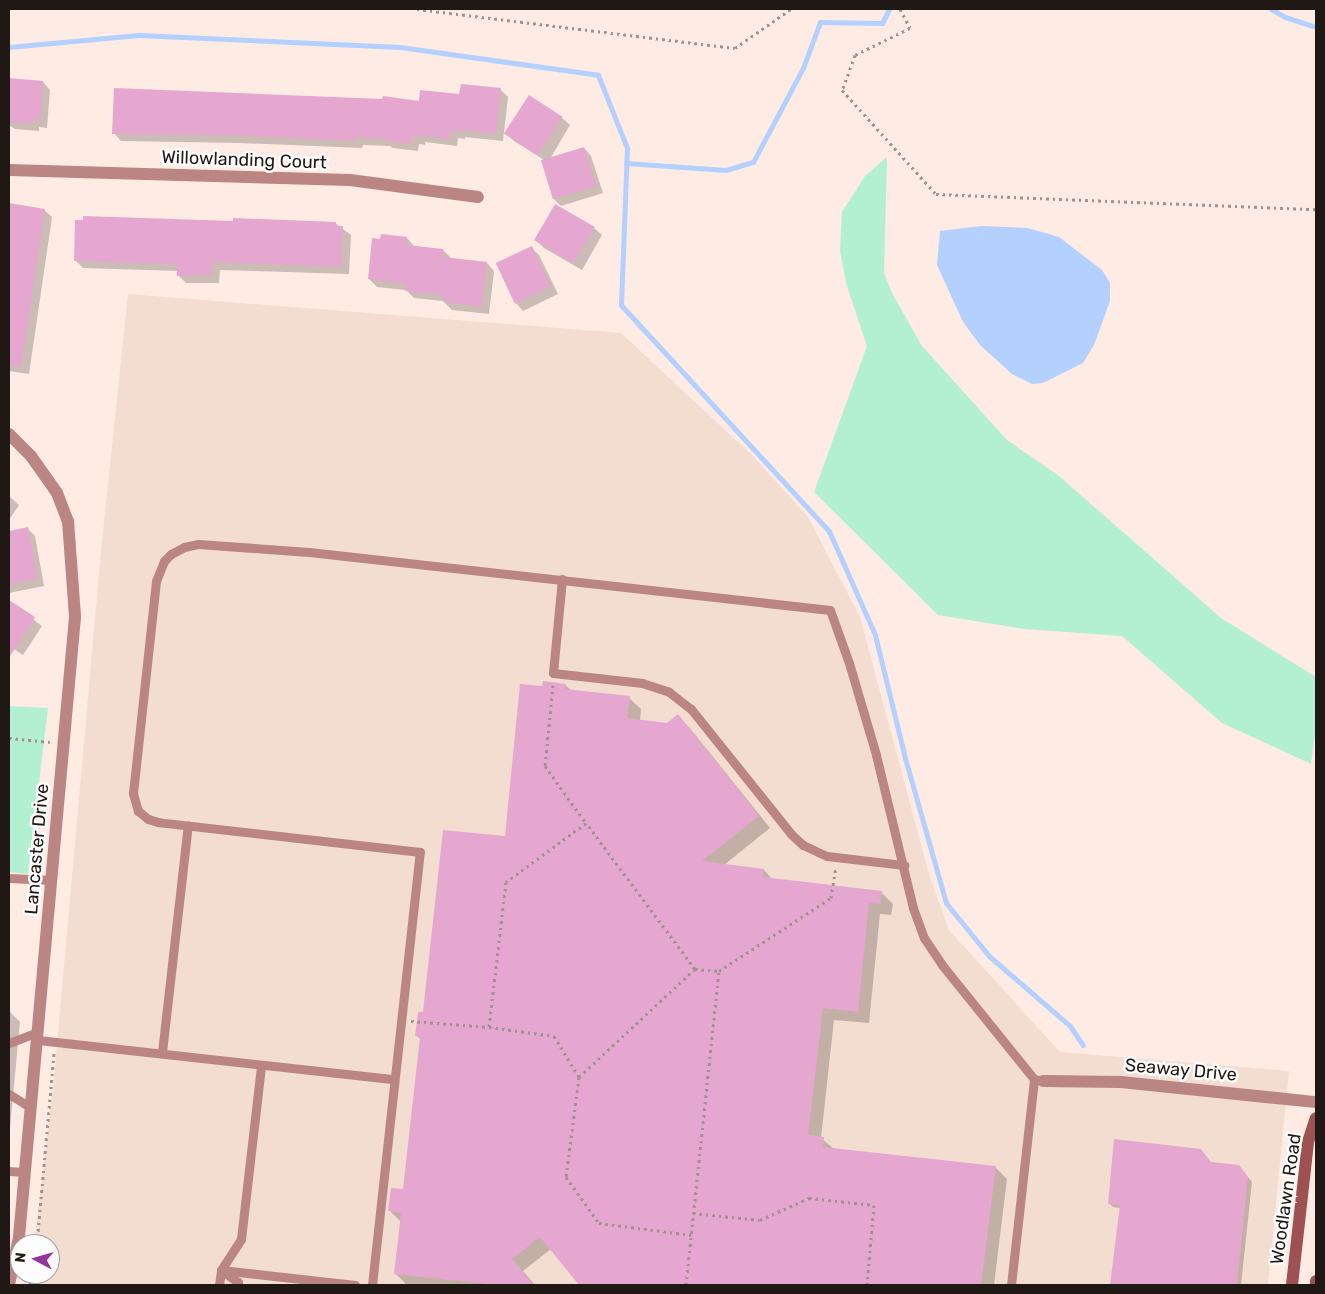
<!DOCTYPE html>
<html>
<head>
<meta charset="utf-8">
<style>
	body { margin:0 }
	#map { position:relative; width:1325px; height:1294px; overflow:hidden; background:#feebe3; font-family:Rubik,sans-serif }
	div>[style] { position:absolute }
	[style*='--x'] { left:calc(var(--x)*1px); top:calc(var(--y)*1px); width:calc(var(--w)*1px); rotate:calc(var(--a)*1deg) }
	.commercial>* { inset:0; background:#f3ddd0 }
	.green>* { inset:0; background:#b3f0d2 }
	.water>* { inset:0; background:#b4d0fe }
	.shadow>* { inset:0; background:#0003 }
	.stream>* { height:5px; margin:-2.5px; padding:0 2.5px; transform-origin:2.5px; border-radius:2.5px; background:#b4d0fe }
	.building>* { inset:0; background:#e5a7cf; transform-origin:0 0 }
	.path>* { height:3px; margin-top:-1.5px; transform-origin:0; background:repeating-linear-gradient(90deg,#a0928c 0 2.5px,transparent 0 6.5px) }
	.lane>* { height:9px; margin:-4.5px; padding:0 4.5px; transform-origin:4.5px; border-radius:4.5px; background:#bb8583 }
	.street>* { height:12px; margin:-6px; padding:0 6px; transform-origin:6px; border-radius:6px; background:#bb8583 }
	.secondary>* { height:12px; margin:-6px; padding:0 6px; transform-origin:6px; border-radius:6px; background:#9d5150 }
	span { translate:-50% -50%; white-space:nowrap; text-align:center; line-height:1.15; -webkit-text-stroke:5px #fdfdfd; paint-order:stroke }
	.street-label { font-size:18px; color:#1f1814 }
	.frame { position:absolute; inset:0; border:10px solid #1f1814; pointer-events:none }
	.north { position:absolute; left:10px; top:1234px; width:50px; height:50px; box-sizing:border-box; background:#fdfdfd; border:1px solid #a4a1a0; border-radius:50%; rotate:276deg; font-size:14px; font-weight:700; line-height:20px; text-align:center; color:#1f1814 }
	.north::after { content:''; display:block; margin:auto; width:18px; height:22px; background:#94359e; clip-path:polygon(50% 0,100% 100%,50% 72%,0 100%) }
</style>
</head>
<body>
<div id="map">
	<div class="commercial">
		<i style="clip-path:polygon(128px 294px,621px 333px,754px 457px,808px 517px,860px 617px,930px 878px,949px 930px,1060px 1052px,1289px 1071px,1268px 1285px,29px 1285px,30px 1274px,50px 1274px,50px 1244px,34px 1244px,54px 1079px,101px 551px)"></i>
	</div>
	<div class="green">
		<i style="clip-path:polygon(887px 157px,884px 273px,892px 293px,922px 346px,1007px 440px,1059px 476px,1221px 618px,1316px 677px,1316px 726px,1311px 764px,1222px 723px,1122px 636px,1024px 629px,938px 615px,814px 492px,867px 346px,846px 283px,840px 251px,842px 212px,865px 176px)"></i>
		<i style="clip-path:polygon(9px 706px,48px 708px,28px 874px,9px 872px)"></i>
	</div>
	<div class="water">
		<i style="clip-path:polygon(981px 226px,1028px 228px,1059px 237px,1102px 270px,1110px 283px,1110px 301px,1094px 345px,1083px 363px,1043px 383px,1032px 384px,1012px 374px,980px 345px,963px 322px,937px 265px,940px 231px)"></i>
	</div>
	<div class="shadow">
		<i style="clip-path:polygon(9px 79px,43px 82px,50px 90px,47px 128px,39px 127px,39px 131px,15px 129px,9px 125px)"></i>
		<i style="clip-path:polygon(501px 90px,508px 97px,503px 141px,465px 137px,465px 139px,458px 138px,457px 146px,425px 142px,425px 145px,419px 144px,418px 151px,393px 148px,390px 146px,363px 145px,362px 148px,239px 143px,121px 141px,114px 133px,420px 102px)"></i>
		<i style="clip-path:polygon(529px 97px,562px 118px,570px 125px,550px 159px,584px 148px,591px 156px,603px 193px,561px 206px,553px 198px,544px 160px,514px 141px,506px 133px)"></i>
		<i style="clip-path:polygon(9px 204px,44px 210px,52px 217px,29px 374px,9px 371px)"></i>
		<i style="clip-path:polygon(234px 222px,335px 223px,351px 235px,349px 274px,220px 270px,219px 283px,186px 283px,178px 275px,178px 271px,83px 268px,75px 260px)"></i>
		<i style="clip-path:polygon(594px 228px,602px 235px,582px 270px,544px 248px,536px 240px)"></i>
		<i style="clip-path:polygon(382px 236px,407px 238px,414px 246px,443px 250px,451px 258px,487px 263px,494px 271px,489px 314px,452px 310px,443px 301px,414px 298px,406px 290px,377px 287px,369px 279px)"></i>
		<i style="clip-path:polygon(531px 248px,539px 255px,558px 294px,523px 311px,516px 303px)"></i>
		<i style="clip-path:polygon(9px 496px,19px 505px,9px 520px)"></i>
		<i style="clip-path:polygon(28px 529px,35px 536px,44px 586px,9px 593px,9px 532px)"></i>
		<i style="clip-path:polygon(9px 601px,42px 626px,23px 655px,9px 646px)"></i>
		<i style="clip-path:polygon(565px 685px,572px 691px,629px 698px,641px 709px,640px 721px,667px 724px,677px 716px,689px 727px,770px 828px,724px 865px,764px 870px,773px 880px,881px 892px,893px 904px,891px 915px,880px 914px,869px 1023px,834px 1020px,821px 1138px,834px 1149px,995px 1167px,1007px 1179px,994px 1285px,580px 1285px,551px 1249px,523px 1271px,535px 1285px,407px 1285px,395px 1273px,401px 1222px,390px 1211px,404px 1190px,421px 1040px,417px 1036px,424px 1014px,506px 837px,543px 688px)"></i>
		<i style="clip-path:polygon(9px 1011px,20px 1022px,9px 1139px)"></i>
		<i style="clip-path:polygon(1211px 1163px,1242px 1170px,1252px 1182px,1241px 1285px,1111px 1285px,1120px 1208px,1113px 1207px,1109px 1203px)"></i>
	</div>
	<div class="stream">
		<i style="--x:1271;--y:9;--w:16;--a:30"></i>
		<i style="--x:1285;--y:17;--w:33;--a:18"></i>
		<i style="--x:9;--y:47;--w:130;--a:-5.3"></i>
		<i style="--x:138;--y:35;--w:262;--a:2.6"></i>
		<i style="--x:400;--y:47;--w:200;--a:8"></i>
		<i style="--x:598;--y:75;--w:79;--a:68.3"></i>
		<i style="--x:627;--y:148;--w:157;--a:92.2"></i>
		<i style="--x:621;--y:305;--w:307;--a:47.4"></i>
		<i style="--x:829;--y:531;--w:114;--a:66.1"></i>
		<i style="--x:875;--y:635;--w:127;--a:76.3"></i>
		<i style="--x:905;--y:758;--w:151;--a:74.2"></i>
		<i style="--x:946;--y:903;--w:68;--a:50.9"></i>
		<i style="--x:989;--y:956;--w:107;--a:40.8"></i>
		<i style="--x:1070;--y:1026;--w:23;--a:56"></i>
		<i style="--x:626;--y:163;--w:100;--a:4"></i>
		<i style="--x:726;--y:170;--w:28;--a:-17"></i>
		<i style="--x:753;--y:162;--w:106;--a:-62"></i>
		<i style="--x:803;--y:68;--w:49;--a:-69.7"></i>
		<i style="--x:820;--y:22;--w:62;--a:0.9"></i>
		<i style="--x:882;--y:23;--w:16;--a:-63"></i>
	</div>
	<div class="building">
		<i style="clip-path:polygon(9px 78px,43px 81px,40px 121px,32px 120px,32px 124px,9px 122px)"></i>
		<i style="clip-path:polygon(461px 84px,501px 88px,496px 134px,458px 130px,458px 132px,450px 131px,449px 139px,418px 135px,418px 138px,411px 137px,410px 144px,384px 141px,384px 139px,355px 137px,355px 141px,231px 135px,112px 134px,114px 88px,382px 99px,383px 96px,419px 101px,420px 90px,459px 94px)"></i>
		<i style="left:529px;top:95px;width:40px;height:46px;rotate:33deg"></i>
		<i style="left:584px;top:147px;width:41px;height:45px;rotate:73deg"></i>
		<i style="clip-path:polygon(9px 203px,45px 209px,21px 367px,9px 365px)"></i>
		<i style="left:555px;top:204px;width:46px;height:42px;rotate:30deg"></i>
		<i style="clip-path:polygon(83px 216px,233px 221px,233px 218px,336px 222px,336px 226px,343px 226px,342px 267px,213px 262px,212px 275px,189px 276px,177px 276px,177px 264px,74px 261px,75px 220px,83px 220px)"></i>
		<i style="clip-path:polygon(381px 234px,407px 237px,406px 245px,443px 249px,443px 257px,487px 262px,482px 307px,443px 302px,443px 295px,405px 291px,406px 284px,368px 279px,372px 238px,380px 239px)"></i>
		<i style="left:532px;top:246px;width:45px;height:40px;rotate:65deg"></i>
		<i style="clip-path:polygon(28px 527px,37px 579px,9px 584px,9px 531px)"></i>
		<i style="clip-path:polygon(9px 600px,35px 617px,9px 658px)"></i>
		<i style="clip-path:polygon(543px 681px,566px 684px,565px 689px,630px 696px,627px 718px,667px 723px,678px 714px,759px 816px,702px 861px,764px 869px,763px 877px,882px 891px,880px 904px,869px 903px,858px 1012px,823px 1008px,808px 1135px,824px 1137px,823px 1147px,996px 1166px,981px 1285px,579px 1285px,540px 1237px,512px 1259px,534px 1285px,497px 1285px,394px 1274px,401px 1213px,388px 1211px,391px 1188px,403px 1189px,420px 1037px,415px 1036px,418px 1012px,423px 1012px,443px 830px,505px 836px,520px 684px,542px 686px)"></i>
		<i style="clip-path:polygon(1114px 1139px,1201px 1149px,1211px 1162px,1239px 1165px,1248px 1177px,1237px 1285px,1110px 1285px,1120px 1205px,1108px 1204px)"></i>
	</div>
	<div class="path">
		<i style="--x:417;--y:9;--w:320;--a:7"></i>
		<i style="--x:735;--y:48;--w:68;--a:-34.9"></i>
		<i style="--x:900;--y:9;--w:21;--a:62"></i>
		<i style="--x:910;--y:28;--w:61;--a:153.9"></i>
		<i style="--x:855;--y:55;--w:37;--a:110"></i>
		<i style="--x:842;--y:90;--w:140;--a:47.9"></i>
		<i style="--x:936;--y:194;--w:380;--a:2.3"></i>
		<i style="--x:553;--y:685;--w:81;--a:95.6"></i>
		<i style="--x:545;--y:766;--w:70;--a:54.3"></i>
		<i style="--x:9;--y:738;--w:41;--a:5.6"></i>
		<i style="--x:695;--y:969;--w:24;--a:5"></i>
		<i style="--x:719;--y:971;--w:134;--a:-33.1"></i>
		<i style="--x:831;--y:898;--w:31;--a:-81"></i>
		<i style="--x:411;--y:1021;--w:78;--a:4.4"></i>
		<i style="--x:579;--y:1077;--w:158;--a:-43"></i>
		<i style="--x:695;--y:969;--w:182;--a:-126.7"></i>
		<i style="--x:586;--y:823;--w:99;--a:143.6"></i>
		<i style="--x:506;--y:882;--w:146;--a:96.7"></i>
		<i style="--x:489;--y:1027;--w:66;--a:7.9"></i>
		<i style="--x:554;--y:1036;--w:48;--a:58.6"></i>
		<i style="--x:579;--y:1077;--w:101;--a:97.4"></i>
		<i style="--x:566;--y:1177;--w:57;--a:54.3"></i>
		<i style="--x:599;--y:1223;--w:93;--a:7.4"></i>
		<i style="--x:693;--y:1213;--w:67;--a:6"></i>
		<i style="--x:760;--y:1220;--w:54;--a:-24.2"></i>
		<i style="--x:809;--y:1198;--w:65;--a:6.1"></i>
		<i style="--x:874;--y:1205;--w:80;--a:95"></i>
		<i style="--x:37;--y:1244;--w:192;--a:-84.9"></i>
		<i style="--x:30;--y:1285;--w:11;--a:-80"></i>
		<i style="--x:686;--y:1285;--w:316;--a:-84"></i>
	</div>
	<div class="lane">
		<i style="--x:562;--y:579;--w:94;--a:95.5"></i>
		<i style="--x:553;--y:673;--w:90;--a:6.4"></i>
		<i style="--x:642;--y:683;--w:28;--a:18"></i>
		<i style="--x:669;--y:692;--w:28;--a:38"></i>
		<i style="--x:691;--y:709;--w:160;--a:51.3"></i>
		<i style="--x:791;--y:834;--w:16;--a:43"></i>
		<i style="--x:803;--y:845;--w:26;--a:25"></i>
		<i style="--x:827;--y:856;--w:78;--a:6.7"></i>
		<i style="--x:9;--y:878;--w:42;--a:2.7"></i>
		<i style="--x:38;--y:1040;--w:358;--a:6.3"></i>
		<i style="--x:9;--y:1043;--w:31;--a:-21"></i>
		<i style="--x:162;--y:1052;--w:228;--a:-83.5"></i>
		<i style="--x:9;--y:1094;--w:26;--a:32"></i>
		<i style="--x:9;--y:1171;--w:16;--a:4"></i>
		<i style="--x:221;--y:1270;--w:135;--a:6.4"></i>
		<i style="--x:224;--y:1272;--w:17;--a:36"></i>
		<i style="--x:238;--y:1282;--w:3;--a:108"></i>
		<i style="--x:219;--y:1285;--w:15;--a:-82"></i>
		<i style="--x:221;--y:1270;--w:37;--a:-57"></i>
		<i style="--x:241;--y:1239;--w:175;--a:-83.4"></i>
		<i style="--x:372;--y:1285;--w:436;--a:-83.7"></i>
		<i style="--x:420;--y:852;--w:264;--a:-173.5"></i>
		<i style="--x:158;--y:822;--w:10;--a:-163"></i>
		<i style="--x:148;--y:819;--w:13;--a:-141"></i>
		<i style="--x:138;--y:811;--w:19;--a:-106"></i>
		<i style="--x:133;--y:793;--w:213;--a:-83.8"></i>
		<i style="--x:156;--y:581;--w:22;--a:-68"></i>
		<i style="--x:164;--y:561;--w:10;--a:-45"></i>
		<i style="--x:171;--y:554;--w:15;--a:-28"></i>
		<i style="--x:184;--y:547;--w:14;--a:-12"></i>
		<i style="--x:198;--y:544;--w:111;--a:4.1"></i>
		<i style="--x:309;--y:552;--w:524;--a:6.35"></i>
		<i style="--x:830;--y:610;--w:56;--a:70.3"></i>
		<i style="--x:849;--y:663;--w:96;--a:73.6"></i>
		<i style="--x:876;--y:755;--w:157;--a:76.4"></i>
		<i style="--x:913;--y:908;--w:32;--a:70"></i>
		<i style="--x:924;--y:938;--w:32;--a:56"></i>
		<i style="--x:942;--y:965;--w:146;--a:51.1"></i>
		<i style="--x:1011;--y:1285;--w:207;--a:-83.6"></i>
		<i style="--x:1034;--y:1079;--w:4;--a:14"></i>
	</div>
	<div class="street">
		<i style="--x:9;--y:170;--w:341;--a:1.7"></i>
		<i style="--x:350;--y:180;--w:129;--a:7.6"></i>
		<i style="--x:9;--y:434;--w:31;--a:45"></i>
		<i style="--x:31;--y:456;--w:45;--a:54.9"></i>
		<i style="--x:57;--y:493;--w:30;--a:69"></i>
		<i style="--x:68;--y:521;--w:96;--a:85.8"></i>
		<i style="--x:75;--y:617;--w:623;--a:95.16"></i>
		<i style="--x:19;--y:1237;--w:49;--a:101.8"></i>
		<i style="--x:1043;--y:1081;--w:78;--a:0.7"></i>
		<i style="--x:1121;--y:1082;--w:196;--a:5.9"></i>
	</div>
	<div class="secondary">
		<i style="--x:1292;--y:1285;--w:144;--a:-83.6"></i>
		<i style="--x:1308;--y:1142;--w:25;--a:-72"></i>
		<i style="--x:1316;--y:1285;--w:4;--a:-90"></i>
	</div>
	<div class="street-label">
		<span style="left:244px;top:160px;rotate:2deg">Willowlanding Court</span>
		<span style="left:37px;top:849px;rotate:-85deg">Lancaster Drive</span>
		<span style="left:1181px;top:1070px;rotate:5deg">Seaway Drive</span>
		<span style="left:1286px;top:1199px;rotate:-82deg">Woodlawn Road</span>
	</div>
	<div class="frame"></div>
	<div class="north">N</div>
</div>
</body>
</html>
